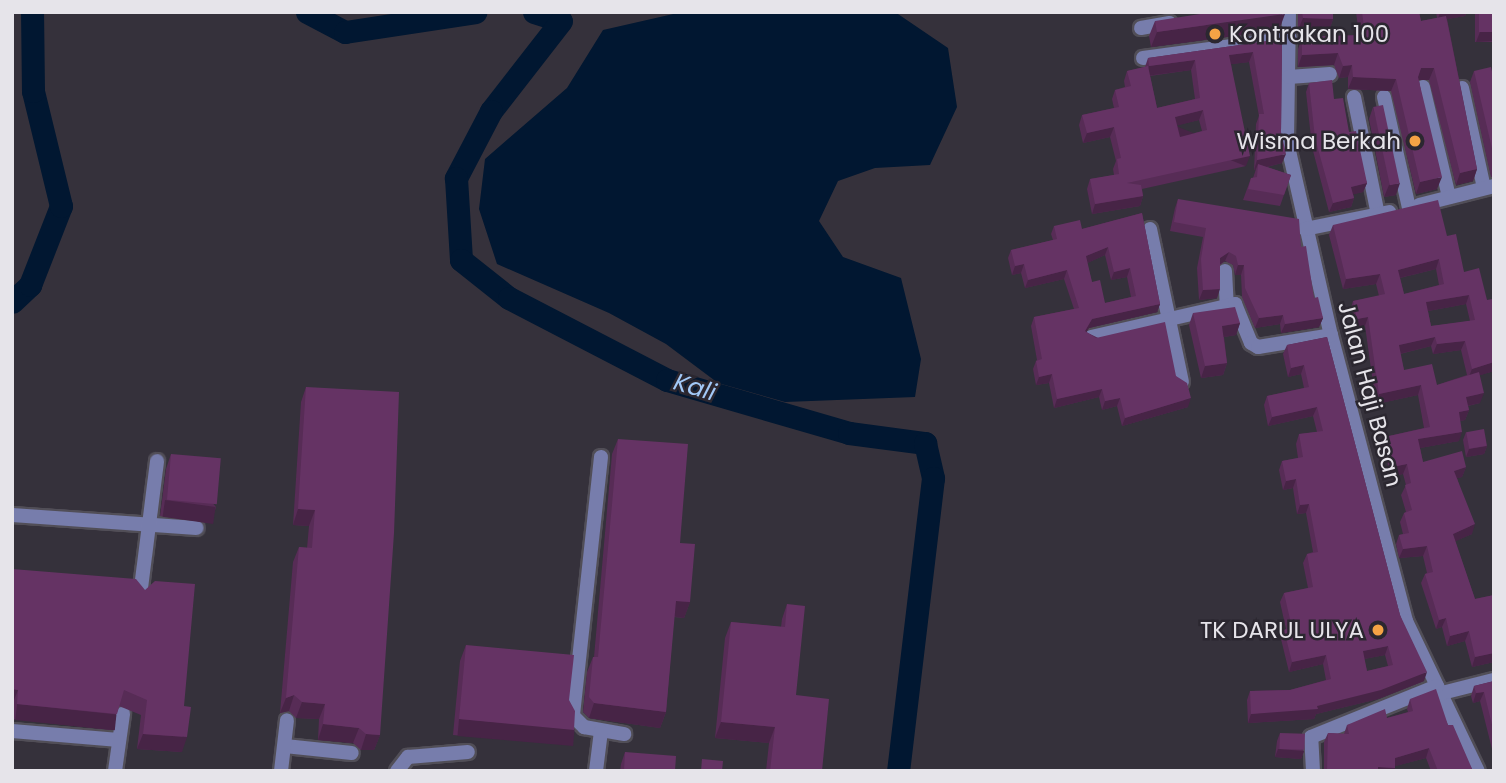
<!DOCTYPE html>
<html>
<head>
<meta charset="utf-8">
<style>
	body { margin:0 }
	#map { position:relative; width:1506px; height:783px; overflow:hidden; background:#35313b; font-family:Poppins,sans-serif }
	div>[style] { position:absolute }
	[style*='--x'] { left:calc(var(--x)*1px); top:calc(var(--y)*1px); width:calc(var(--w)*1px); rotate:calc(var(--a)*1deg) }
	.water>* { inset:0; background:#011731 }
	.river>* { height:23px; margin:-11.5px; padding:0 11.5px; transform-origin:11.5px; border-radius:11.5px; background:#011731 }
	.roads { filter:drop-shadow(2px 0 #514e57) drop-shadow(-2px 0 #514e57) drop-shadow(0 2px #514e57) drop-shadow(0 -2px #514e57) }
	.minor>* { height:14px; margin:-7px; padding:0 7px; transform-origin:7px; border-radius:7px; background:#777dac }
	.wall>* { inset:0; background:#572c56; transform-origin:0 0 }
	.shaded-wall>* { inset:0; background:#472446; transform-origin:0 0 }
	.building>* { inset:0; background:#653364; transform-origin:0 0 }
	.dots>* { width:19px; height:19px; translate:-50% -50%; box-sizing:border-box; border:4px solid #2b2730; border-radius:50% }
	span { translate:-50% -50%; white-space:nowrap; text-align:center; line-height:1.15; -webkit-text-stroke:5px #2b2730; paint-order:stroke }
	.poi-label { font-size:23px; color:#e6e4ea }
	.left { translate:0 -50%; text-align:left }
	.right { translate:-100% -50%; text-align:right }
	.street-label { font-size:23px; color:#e6e4ea }
	.water-label { font-size:24px; color:#a2c9f8; font-style:italic }
	.frame { position:absolute; inset:0; border:14px solid #e6e4ea; pointer-events:none }
</style>
</head>
<body>
<div id="map">
	<div class="water">
		<i style="clip-path:polygon(682px 12px,895px 12px,948px 48px,957px 107px,930px 165px,875px 168px,838px 181px,819px 221px,843px 257px,901px 278px,921px 359px,915px 397px,785px 402px,718px 383px,666px 344px,609px 313px,497px 264px,479px 209px,485px 159px,567px 88px,603px 30px)"></i>
	</div>
	<div class="river">
		<i style="--x:307;--y:12;--w:43;--a:27.8"></i>
		<i style="--x:345;--y:32;--w:132;--a:-8.7"></i>
		<i style="--x:534;--y:12;--w:28;--a:18"></i>
		<i style="--x:561;--y:21;--w:114;--a:127.9"></i>
		<i style="--x:491;--y:111;--w:76;--a:117.6"></i>
		<i style="--x:456;--y:178;--w:82;--a:86.5"></i>
		<i style="--x:461;--y:260;--w:61;--a:38.4"></i>
		<i style="--x:509;--y:298;--w:178;--a:27.4"></i>
		<i style="--x:667;--y:380;--w:190;--a:16.2"></i>
		<i style="--x:849;--y:433;--w:77;--a:7.5"></i>
		<i style="--x:925;--y:443;--w:36;--a:77"></i>
		<i style="--x:933;--y:478;--w:295;--a:96.8"></i>
		<i style="--x:12;--y:302;--w:25;--a:-43"></i>
		<i style="--x:30;--y:285;--w:85;--a:-68.6"></i>
		<i style="--x:61;--y:206;--w:118;--a:-103.7"></i>
		<i style="--x:33;--y:91;--w:79;--a:-90.7"></i>
	</div>
	<div class="roads">
		<div class="minor">
			<i style="--x:1289;--y:12;--w:130;--a:90.9"></i>
			<i style="--x:1287;--y:142;--w:198;--a:77.2"></i>
			<i style="--x:1331;--y:335;--w:296;--a:75.3"></i>
			<i style="--x:1406;--y:621;--w:166;--a:64.4"></i>
			<i style="--x:1141;--y:28;--w:29;--a:-10"></i>
			<i style="--x:1143;--y:58;--w:148;--a:-7.7"></i>
			<i style="--x:1289;--y:77;--w:41;--a:-4.2"></i>
			<i style="--x:1423;--y:87;--w:113;--a:76.7"></i>
			<i style="--x:1462;--y:88;--w:102;--a:77.6"></i>
			<i style="--x:1354;--y:97;--w:120;--a:78.5"></i>
			<i style="--x:1384;--y:97;--w:114;--a:77.3"></i>
			<i style="--x:1419;--y:205;--w:77;--a:-14.2"></i>
			<i style="--x:1150;--y:229;--w:156;--a:78.2"></i>
			<i style="--x:1305;--y:229;--w:86;--a:-11.4"></i>
			<i style="--x:1225;--y:271;--w:34;--a:87"></i>
			<i style="--x:1091;--y:337;--w:148;--a:-12.9"></i>
			<i style="--x:1235;--y:304;--w:42;--a:67.7"></i>
			<i style="--x:1251;--y:343;--w:8;--a:30"></i>
			<i style="--x:1258;--y:347;--w:74;--a:-9.3"></i>
			<i style="--x:601;--y:457;--w:261;--a:96.2"></i>
			<i style="--x:573;--y:716;--w:16;--a:45"></i>
			<i style="--x:584;--y:727;--w:41;--a:9.9"></i>
			<i style="--x:12;--y:515;--w:185;--a:4"></i>
			<i style="--x:140;--y:596;--w:136;--a:-82.8"></i>
			<i style="--x:1442;--y:693;--w:53;--a:-14.3"></i>
			<i style="--x:12;--y:731;--w:107;--a:4.8"></i>
			<i style="--x:285;--y:746;--w:67;--a:6"></i>
			<i style="--x:115;--y:771;--w:58;--a:-82"></i>
			<i style="--x:281;--y:771;--w:51;--a:-83.3"></i>
			<i style="--x:397;--y:771;--w:18;--a:-52"></i>
			<i style="--x:408;--y:757;--w:60;--a:-4.8"></i>
			<i style="--x:596;--y:771;--w:40;--a:-82.9"></i>
			<i style="--x:1313;--y:771;--w:34;--a:-93"></i>
			<i style="--x:1311;--y:737;--w:136;--a:-22"></i>
		</div>
	</div>
	<div class="wall">
		<i style="clip-path:polygon(1298px 12px,1333px 12px,1333px 19px,1329px 31px,1298px 30px)"></i>
		<i style="clip-path:polygon(1356px 12px,1419px 12px,1421px 21px,1437px 18px,1436px 12px,1467px 12px,1465px 16px,1447px 19px,1477px 169px,1473px 181px,1456px 185px,1429px 80px,1419px 80px,1437px 189px,1416px 194px,1391px 91px,1348px 89px,1348px 77px,1339px 78px,1334px 65px,1298px 67px,1298px 49px,1302px 37px,1359px 35px)"></i>
		<i style="left:1475px;top:12px;width:19px;height:30px"></i>
		<i style="clip-path:polygon(1155px 21px,1279px 30px,1151px 47px,1149px 36px)"></i>
		<i style="clip-path:polygon(evenodd,1282px 39px,1281px 132px,1282px 163px,1267px 167px,1291px 175px,1280px 206px,1243px 200px,1251px 178px,1253px 178px,1256px 169px,1254px 170px,1256px 124px,1259px 116px,1249px 62px,1231px 64px,1246px 166px,1142px 189px,1143px 196px,1140px 206px,1092px 214px,1087px 189px,1090px 179px,1114px 175px,1113px 169px,1116px 161px,1110px 137px,1083px 143px,1079px 125px,1082px 115px,1114px 108px,1112px 99px,1115px 90px,1125px 87px,1124px 81px,1127px 71px,1145px 67px,1148px 58px,1282px 39px,1191px 70px,1195px 99px,1157px 108px,1150px 76px,1191px 70px,1282px 39px,1199px 120px,1202px 131px,1180px 137px,1177px 125px,1199px 120px)"></i>
		<i style="clip-path:polygon(1474px 71px,1494px 80px,1494px 177px,1491px 177px,1470px 82px)"></i>
		<i style="clip-path:polygon(1309px 83px,1349px 132px,1367px 183px,1363px 192px,1353px 194px,1354px 198px,1351px 207px,1329px 212px,1312px 147px,1306px 92px)"></i>
		<i style="clip-path:polygon(1373px 107px,1396px 195px,1384px 197px,1369px 119px)"></i>
		<i style="clip-path:polygon(1178px 199px,1301px 247px,1314px 298px,1323px 318px,1319px 327px,1281px 333px,1280px 324px,1255px 328px,1242px 297px,1241px 275px,1235px 275px,1233px 265px,1225px 261px,1220px 265px,1217px 298px,1199px 300px,1197px 268px,1203px 237px,1170px 231px,1175px 208px)"></i>
		<i style="clip-path:polygon(evenodd,1142px 213px,1160px 304px,1157px 312px,1089px 328px,1086px 332px,1176px 376px,1188px 407px,1122px 426px,1117px 406px,1102px 410px,1099px 397px,1054px 408px,1049px 383px,1036px 385px,1033px 369px,1036px 361px,1037px 360px,1031px 326px,1034px 317px,1074px 309px,1064px 279px,1025px 288px,1021px 273px,1012px 275px,1008px 258px,1011px 250px,1053px 240px,1051px 234px,1054px 226px,1082px 229px,1142px 213px,1105px 255px,1111px 280px,1127px 277px,1131px 297px,1105px 303px,1092px 282px,1087px 263px,1105px 255px)"></i>
		<i style="clip-path:polygon(evenodd,1333px 225px,1447px 236px,1464px 272px,1487px 300px,1494px 299px,1494px 371px,1480px 375px,1480px 403px,1468px 406px,1469px 410px,1465px 420px,1460px 421px,1459px 441px,1420px 448px,1423px 462px,1466px 467px,1462px 477px,1457px 478px,1472px 534px,1455px 541px,1475px 599px,1494px 595px,1494px 662px,1472px 667px,1465px 641px,1447px 646px,1442px 627px,1436px 629px,1421px 583px,1425px 574px,1427px 573px,1423px 556px,1399px 558px,1396px 544px,1399px 535px,1403px 534px,1400px 522px,1404px 513px,1406px 512px,1401px 495px,1406px 485px,1403px 474px,1389px 477px,1386px 445px,1389px 436px,1424px 428px,1418px 395px,1376px 404px,1365px 326px,1354px 329px,1350px 311px,1353px 301px,1379px 296px,1376px 284px,1343px 289px,1329px 235px,1333px 225px,1436px 269px,1439px 285px,1404px 294px,1400px 278px,1436px 269px,1333px 225px,1466px 304px,1470px 321px,1431px 326px,1428px 311px,1466px 304px,1333px 225px,1431px 346px,1433px 354px,1461px 350px,1467px 375px,1437px 385px,1404px 370px,1400px 354px,1431px 346px)"></i>
		<i style="clip-path:polygon(1193px 313px,1240px 323px,1236px 335px,1224px 337px,1227px 363px,1223px 375px,1201px 378px,1189px 325px)"></i>
		<i style="clip-path:polygon(evenodd,1327px 337px,1400px 615px,1424px 681px,1378px 699px,1316px 714px,1314px 719px,1248px 723px,1247px 700px,1250px 691px,1290px 690px,1326px 680px,1323px 664px,1289px 672px,1281px 639px,1284px 630px,1286px 629px,1280px 602px,1284px 593px,1308px 588px,1303px 563px,1307px 554px,1313px 552px,1306px 513px,1297px 514px,1293px 488px,1283px 490px,1279px 470px,1282px 461px,1298px 458px,1296px 444px,1299px 434px,1317px 432px,1313px 416px,1268px 426px,1264px 405px,1267px 396px,1304px 388px,1301px 374px,1288px 377px,1283px 354px,1287px 345px,1327px 337px,1385px 655px,1388px 666px,1367px 671px,1364px 659px,1385px 655px)"></i>
		<i style="clip-path:polygon(306px 387px,380px 735px,374px 750px,361px 750px,353px 743px,318px 740px,319px 719px,296px 718px,289px 711px,280px 713px,293px 562px,299px 547px,307px 548px,309px 526px,293px 525px,301px 402px)"></i>
		<i style="clip-path:polygon(1466px 432px,1487px 446px,1484px 454px,1466px 457px,1463px 440px)"></i>
		<i style="clip-path:polygon(618px 439px,680px 543px,690px 602px,684px 618px,674px 617px,666px 712px,660px 728px,589px 718px,583px 712px,587px 672px,593px 657px,594px 657px,612px 454px)"></i>
		<i style="clip-path:polygon(171px 454px,216px 507px,211px 523px,160px 516px,166px 469px)"></i>
		<i style="clip-path:polygon(12px 569px,184px 706px,182px 752px,137px 749px,141px 715px,119px 706px,111px 730px,12px 719px)"></i>
		<i style="clip-path:polygon(787px 604px,796px 695px,822px 771px,766px 771px,769px 743px,715px 738px,725px 638px,731px 622px,781px 627px,782px 619px)"></i>
		<i style="clip-path:polygon(466px 645px,569px 700px,568px 745px,453px 735px,460px 661px)"></i>
		<i style="clip-path:polygon(1494px 681px,1494px 757px,1480px 701px,1473px 703px,1471px 696px,1474px 686px)"></i>
		<i style="clip-path:polygon(1410px 699px,1448px 725px,1473px 771px,1431px 771px,1426px 758px,1395px 766px,1394px 771px,1324px 771px,1324px 742px,1328px 733px,1344px 734px,1347px 725px,1387px 718px,1408px 712px,1407px 709px)"></i>
		<i style="clip-path:polygon(1280px 733px,1304px 751px,1301px 759px,1275px 757px,1277px 741px)"></i>
		<i style="clip-path:polygon(625px 752px,675px 771px,620px 771px,621px 764px)"></i>
	</div>
	<div class="shaded-wall">
		<i style="clip-path:polygon(1445px 12px,1467px 12px,1465px 16px,1437px 21px,1440px 13px)"></i>
		<i style="clip-path:polygon(1285px 14px,1279px 30px,1151px 47px,1157px 32px)"></i>
		<i style="clip-path:polygon(1303px 18px,1333px 19px,1329px 31px,1298px 30px)"></i>
		<i style="clip-path:polygon(1480px 32px,1494px 32px,1494px 41px,1476px 42px)"></i>
		<i style="clip-path:polygon(1253px 52px,1249px 62px,1225px 65px,1229px 55px)"></i>
		<i style="clip-path:polygon(1338px 53px,1334px 65px,1298px 67px,1302px 55px)"></i>
		<i style="clip-path:polygon(1195px 60px,1191px 70px,1146px 76px,1149px 66px)"></i>
		<i style="clip-path:polygon(1352px 65px,1348px 77px,1339px 78px,1343px 66px)"></i>
		<i style="clip-path:polygon(1421px 68px,1434px 68px,1429px 80px,1417px 80px)"></i>
		<i style="clip-path:polygon(1353px 77px,1396px 79px,1391px 91px,1348px 89px)"></i>
		<i style="clip-path:polygon(1203px 110px,1199px 120px,1172px 127px,1175px 117px)"></i>
		<i style="clip-path:polygon(1114px 127px,1110px 137px,1083px 143px,1087px 133px)"></i>
		<i style="clip-path:polygon(1286px 154px,1282px 163px,1258px 169px,1258px 164px,1256px 169px,1254px 170px,1257px 160px)"></i>
		<i style="left:1250px;top:156px;width:11px;height:126px;rotate:112deg"></i>
		<i style="clip-path:polygon(1477px 169px,1473px 181px,1456px 185px,1460px 173px)"></i>
		<i style="clip-path:polygon(1442px 177px,1437px 189px,1416px 194px,1420px 182px)"></i>
		<i style="clip-path:polygon(1367px 183px,1363px 192px,1348px 196px,1351px 187px)"></i>
		<i style="clip-path:polygon(1400px 183px,1396px 195px,1384px 197px,1389px 185px)"></i>
		<i style="clip-path:polygon(1143px 196px,1140px 206px,1092px 214px,1095px 204px)"></i>
		<i style="clip-path:polygon(1354px 198px,1351px 207px,1329px 212px,1333px 203px)"></i>
		<i style="clip-path:polygon(1108px 247px,1105px 255px,1083px 265px,1086px 256px)"></i>
		<i style="clip-path:polygon(1229px 252px,1225px 261px,1216px 267px,1220px 258px)"></i>
		<i style="clip-path:polygon(1439px 259px,1436px 269px,1395px 279px,1398px 270px)"></i>
		<i style="clip-path:polygon(1024px 264px,1021px 273px,1012px 275px,1015px 266px)"></i>
		<i style="clip-path:polygon(1238px 265px,1244px 265px,1241px 275px,1235px 275px)"></i>
		<i style="clip-path:polygon(1130px 268px,1127px 277px,1111px 280px,1114px 272px)"></i>
		<i style="clip-path:polygon(1067px 270px,1064px 279px,1025px 288px,1028px 280px)"></i>
		<i style="clip-path:polygon(1380px 274px,1376px 284px,1343px 289px,1346px 279px)"></i>
		<i style="clip-path:polygon(1220px 289px,1217px 298px,1199px 300px,1203px 290px)"></i>
		<i style="clip-path:polygon(1469px 295px,1466px 304px,1422px 312px,1426px 302px)"></i>
		<i style="clip-path:polygon(1160px 304px,1157px 312px,1089px 328px,1082px 340px,1085px 331px,1092px 319px)"></i>
		<i style="clip-path:polygon(1283px 315px,1280px 324px,1255px 328px,1259px 318px)"></i>
		<i style="clip-path:polygon(1368px 317px,1365px 326px,1354px 329px,1357px 319px)"></i>
		<i style="clip-path:polygon(1323px 318px,1319px 327px,1281px 333px,1285px 324px)"></i>
		<i style="clip-path:polygon(1240px 323px,1236px 335px,1218px 338px,1222px 326px)"></i>
		<i style="clip-path:polygon(1435px 337px,1431px 346px,1395px 355px,1399px 345px)"></i>
		<i style="clip-path:polygon(1465px 341px,1461px 350px,1433px 354px,1437px 344px)"></i>
		<i style="clip-path:polygon(1494px 362px,1494px 371px,1468px 379px,1472px 369px)"></i>
		<i style="clip-path:polygon(1227px 363px,1223px 375px,1201px 378px,1205px 366px)"></i>
		<i style="clip-path:polygon(1304px 365px,1301px 374px,1288px 377px,1291px 368px)"></i>
		<i style="clip-path:polygon(1052px 374px,1049px 383px,1036px 385px,1039px 377px)"></i>
		<i style="clip-path:polygon(1421px 385px,1418px 395px,1376px 404px,1379px 394px)"></i>
		<i style="clip-path:polygon(1102px 389px,1099px 397px,1054px 408px,1057px 399px)"></i>
		<i style="clip-path:polygon(1484px 393px,1480px 403px,1462px 407px,1466px 397px)"></i>
		<i style="clip-path:polygon(1120px 398px,1117px 406px,1102px 410px,1105px 401px)"></i>
		<i style="clip-path:polygon(1191px 398px,1188px 407px,1122px 426px,1125px 418px)"></i>
		<i style="clip-path:polygon(1317px 407px,1313px 416px,1268px 426px,1272px 417px)"></i>
		<i style="clip-path:polygon(1469px 410px,1465px 420px,1455px 422px,1459px 412px)"></i>
		<i style="clip-path:polygon(1462px 432px,1459px 441px,1415px 449px,1418px 439px)"></i>
		<i style="clip-path:polygon(1487px 446px,1484px 454px,1466px 457px,1469px 449px)"></i>
		<i style="clip-path:polygon(1407px 464px,1403px 474px,1389px 477px,1392px 467px)"></i>
		<i style="clip-path:polygon(1466px 467px,1462px 477px,1451px 480px,1454px 471px)"></i>
		<i style="clip-path:polygon(1296px 479px,1293px 488px,1283px 490px,1286px 481px)"></i>
		<i style="left:165px;top:500px;width:51px;height:17px;rotate:8deg"></i>
		<i style="clip-path:polygon(1309px 504px,1306px 513px,1297px 514px,1300px 505px)"></i>
		<i style="clip-path:polygon(298px 509px,315px 510px,309px 526px,293px 525px)"></i>
		<i style="clip-path:polygon(1475px 524px,1472px 534px,1449px 544px,1453px 534px)"></i>
		<i style="clip-path:polygon(1427px 546px,1423px 556px,1399px 558px,1403px 549px)"></i>
		<i style="clip-path:polygon(676px 601px,690px 602px,684px 618px,670px 616px)"></i>
		<i style="clip-path:polygon(1446px 618px,1442px 627px,1436px 629px,1439px 620px)"></i>
		<i style="clip-path:polygon(1469px 631px,1465px 641px,1447px 646px,1450px 636px)"></i>
		<i style="clip-path:polygon(1388px 646px,1385px 655px,1359px 660px,1363px 651px)"></i>
		<i style="clip-path:polygon(1494px 653px,1494px 662px,1472px 667px,1475px 657px)"></i>
		<i style="clip-path:polygon(1326px 655px,1323px 664px,1289px 672px,1292px 662px)"></i>
		<i style="clip-path:polygon(1427px 672px,1424px 681px,1378px 699px,1316px 714px,1314px 719px,1248px 723px,1251px 714px,1317px 706px)"></i>
		<i style="clip-path:polygon(12px 689px,18px 690px,12px 705px)"></i>
		<i style="clip-path:polygon(1484px 692px,1480px 701px,1473px 703px,1476px 693px)"></i>
		<i style="clip-path:polygon(294px 695px,289px 711px,280px 713px,286px 698px)"></i>
		<i style="clip-path:polygon(302px 702px,325px 704px,319px 719px,296px 718px)"></i>
		<i style="clip-path:polygon(594px 703px,666px 712px,660px 728px,589px 718px)"></i>
		<i style="left:17px;top:704px;width:100px;height:16px;rotate:6deg"></i>
		<i style="left:459px;top:719px;width:116px;height:17px;rotate:5deg"></i>
		<i style="clip-path:polygon(721px 722px,775px 727px,769px 743px,715px 738px)"></i>
		<i style="clip-path:polygon(323px 724px,359px 728px,353px 743px,318px 740px)"></i>
		<i style="clip-path:polygon(143px 734px,187px 737px,182px 752px,137px 749px)"></i>
		<i style="clip-path:polygon(366px 734px,380px 735px,374px 750px,361px 750px)"></i>
		<i style="clip-path:polygon(1429px 748px,1426px 758px,1392px 767px,1395px 758px)"></i>
		<i style="clip-path:polygon(1278px 749px,1304px 751px,1301px 759px,1275px 757px)"></i>
		<i style="clip-path:polygon(1378px 767px,1395px 768px,1394px 771px,1377px 771px)"></i>
	</div>
	<div class="building">
		<i style="clip-path:polygon(1213px 12px,1285px 12px,1285px 14px,1157px 32px,1155px 21px)"></i>
		<i style="clip-path:polygon(1302px 12px,1333px 12px,1333px 19px,1303px 18px)"></i>
		<i style="clip-path:polygon(1362px 12px,1419px 12px,1421px 21px,1446px 16px,1477px 169px,1460px 173px,1434px 68px,1421px 68px,1418px 77px,1442px 177px,1420px 182px,1396px 79px,1353px 77px,1352px 65px,1343px 66px,1338px 53px,1302px 55px,1302px 37px,1365px 35px)"></i>
		<i style="left:1479px;top:12px;width:15px;height:20px"></i>
		<i style="clip-path:polygon(evenodd,1282px 39px,1281px 132px,1286px 154px,1257px 160px,1259px 114px,1264px 114px,1253px 52px,1229px 55px,1250px 156px,1127px 183px,1141px 185px,1143px 196px,1095px 204px,1090px 179px,1119px 174px,1117px 159px,1121px 158px,1114px 127px,1087px 133px,1082px 115px,1119px 107px,1115px 90px,1131px 86px,1127px 71px,1148px 66px,1157px 108px,1200px 98px,1195px 60px,1149px 66px,1148px 58px,1282px 39px,1203px 110px,1207px 130px,1180px 137px,1175px 117px,1203px 110px)"></i>
		<i style="clip-path:polygon(1491px 67px,1494px 80px,1494px 157px,1474px 71px)"></i>
		<i style="clip-path:polygon(1332px 80px,1334px 99px,1343px 98px,1349px 132px,1356px 131px,1367px 183px,1351px 187px,1354px 198px,1333px 203px,1315px 138px,1309px 83px)"></i>
		<i style="left:1383px;top:105px;width:80px;height:10px;rotate:78deg"></i>
		<i style="clip-path:polygon(1258px 164px,1291px 175px,1284px 195px,1248px 189px,1251px 178px,1257px 177px)"></i>
		<i style="clip-path:polygon(1178px 199px,1299px 219px,1301px 247px,1306px 246px,1314px 298px,1318px 297px,1323px 318px,1285px 324px,1283px 315px,1259px 318px,1245px 288px,1244px 265px,1238px 265px,1236px 256px,1229px 252px,1220px 258px,1220px 289px,1203px 290px,1201px 259px,1206px 228px,1174px 222px)"></i>
		<i style="clip-path:polygon(evenodd,1438px 200px,1447px 236px,1456px 234px,1464px 272px,1479px 268px,1487px 300px,1494px 299px,1494px 362px,1472px 369px,1465px 341px,1437px 344px,1435px 337px,1399px 345px,1404px 370px,1432px 364px,1437px 385px,1479px 372px,1484px 393px,1466px 397px,1469px 410px,1459px 412px,1462px 432px,1418px 439px,1423px 462px,1462px 451px,1466px 467px,1454px 471px,1475px 524px,1453px 534px,1475px 599px,1494px 595px,1494px 653px,1475px 657px,1469px 631px,1450px 636px,1446px 618px,1439px 620px,1425px 574px,1433px 572px,1427px 546px,1403px 549px,1399px 535px,1409px 533px,1404px 513px,1412px 510px,1405px 485px,1411px 483px,1407px 464px,1392px 467px,1389px 436px,1430px 427px,1421px 385px,1379px 394px,1368px 317px,1357px 319px,1353px 301px,1385px 294px,1380px 274px,1346px 279px,1333px 225px,1438px 200px,1439px 259px,1444px 284px,1404px 294px,1398px 270px,1439px 259px,1438px 200px,1469px 295px,1475px 320px,1431px 326px,1426px 302px,1469px 295px)"></i>
		<i style="clip-path:polygon(evenodd,1142px 213px,1160px 304px,1092px 319px,1085px 331px,1096px 338px,1165px 322px,1176px 376px,1187px 383px,1191px 398px,1125px 418px,1120px 398px,1105px 401px,1102px 389px,1057px 399px,1052px 374px,1039px 377px,1036px 361px,1042px 359px,1034px 317px,1079px 308px,1067px 270px,1028px 280px,1024px 264px,1015px 266px,1011px 250px,1057px 239px,1054px 226px,1080px 220px,1082px 229px,1142px 213px,1108px 247px,1114px 272px,1130px 268px,1136px 296px,1105px 303px,1100px 280px,1092px 282px,1086px 256px,1108px 247px)"></i>
		<i style="clip-path:polygon(1235px 307px,1240px 323px,1222px 326px,1227px 363px,1205px 366px,1193px 313px)"></i>
		<i style="clip-path:polygon(evenodd,1327px 337px,1400px 615px,1427px 672px,1381px 690px,1317px 706px,1318px 709px,1251px 714px,1250px 691px,1290px 690px,1331px 679px,1326px 655px,1292px 662px,1284px 630px,1292px 628px,1284px 593px,1313px 587px,1307px 554px,1318px 552px,1309px 504px,1300px 505px,1296px 479px,1286px 481px,1282px 461px,1303px 457px,1299px 434px,1323px 431px,1317px 407px,1272px 417px,1267px 396px,1309px 387px,1304px 365px,1291px 368px,1287px 345px,1327px 337px,1388px 646px,1393px 665px,1367px 671px,1363px 651px,1388px 646px)"></i>
		<i style="clip-path:polygon(306px 387px,399px 392px,394px 533px,380px 735px,366px 734px,359px 728px,323px 724px,325px 704px,302px 702px,294px 695px,286px 698px,299px 547px,312px 548px,315px 510px,298px 509px)"></i>
		<i style="left:1484px;top:429px;width:17px;height:18px;rotate:80deg"></i>
		<i style="clip-path:polygon(618px 439px,688px 444px,680px 543px,695px 544px,690px 602px,676px 601px,666px 712px,594px 703px,589px 697px,593px 657px,598px 657px)"></i>
		<i style="left:171px;top:454px;width:50px;height:46px;rotate:5deg"></i>
		<i style="clip-path:polygon(12px 569px,136px 579px,145px 590px,155px 581px,195px 584px,184px 706px,191px 707px,187px 737px,143px 734px,147px 700px,124px 690px,117px 714px,17px 704px,18px 690px,12px 689px)"></i>
		<i style="clip-path:polygon(787px 604px,805px 606px,796px 695px,829px 699px,822px 771px,770px 771px,775px 727px,721px 722px,731px 622px,785px 627px)"></i>
		<i style="clip-path:polygon(466px 645px,574px 655px,569px 700px,575px 711px,574px 730px,459px 719px)"></i>
		<i style="clip-path:polygon(1494px 681px,1494px 733px,1484px 692px,1476px 693px,1474px 686px)"></i>
		<i style="clip-path:polygon(1436px 689px,1448px 725px,1453px 725px,1473px 771px,1438px 771px,1429px 748px,1395px 758px,1395px 768px,1378px 767px,1378px 771px,1327px 771px,1328px 733px,1349px 734px,1347px 725px,1385px 709px,1387px 718px,1413px 711px,1410px 699px)"></i>
		<i style="left:1280px;top:733px;width:25px;height:16px;rotate:2deg"></i>
		<i style="clip-path:polygon(625px 752px,676px 756px,675px 771px,624px 771px)"></i>
		<i style="clip-path:polygon(702px 759px,723px 761px,722px 771px,701px 771px)"></i>
	</div>
	<div class="dots">
		<i style="left:1215px;top:34px;background:#f5a345"></i>
		<i style="left:1415px;top:141px;background:#f5a345"></i>
		<i style="left:1378px;top:630px;background:#f5a345"></i>
	</div>
	<div class="poi-label">
		<span class="left" style="left:1229px;top:34px">Kontrakan 100</span>
		<span class="right" style="left:1401px;top:141px">Wisma Berkah</span>
		<span class="right" style="left:1364px;top:630px">TK DARUL ULYA</span>
	</div>
	<div class="street-label">
		<span style="left:1370px;top:394px;rotate:75deg">Jalan Haji Basan</span>
	</div>
	<div class="water-label">
		<span style="left:695px;top:387px;rotate:17deg">Kali</span>
	</div>
	<div class="frame"></div>
</div>
</body>
</html>
